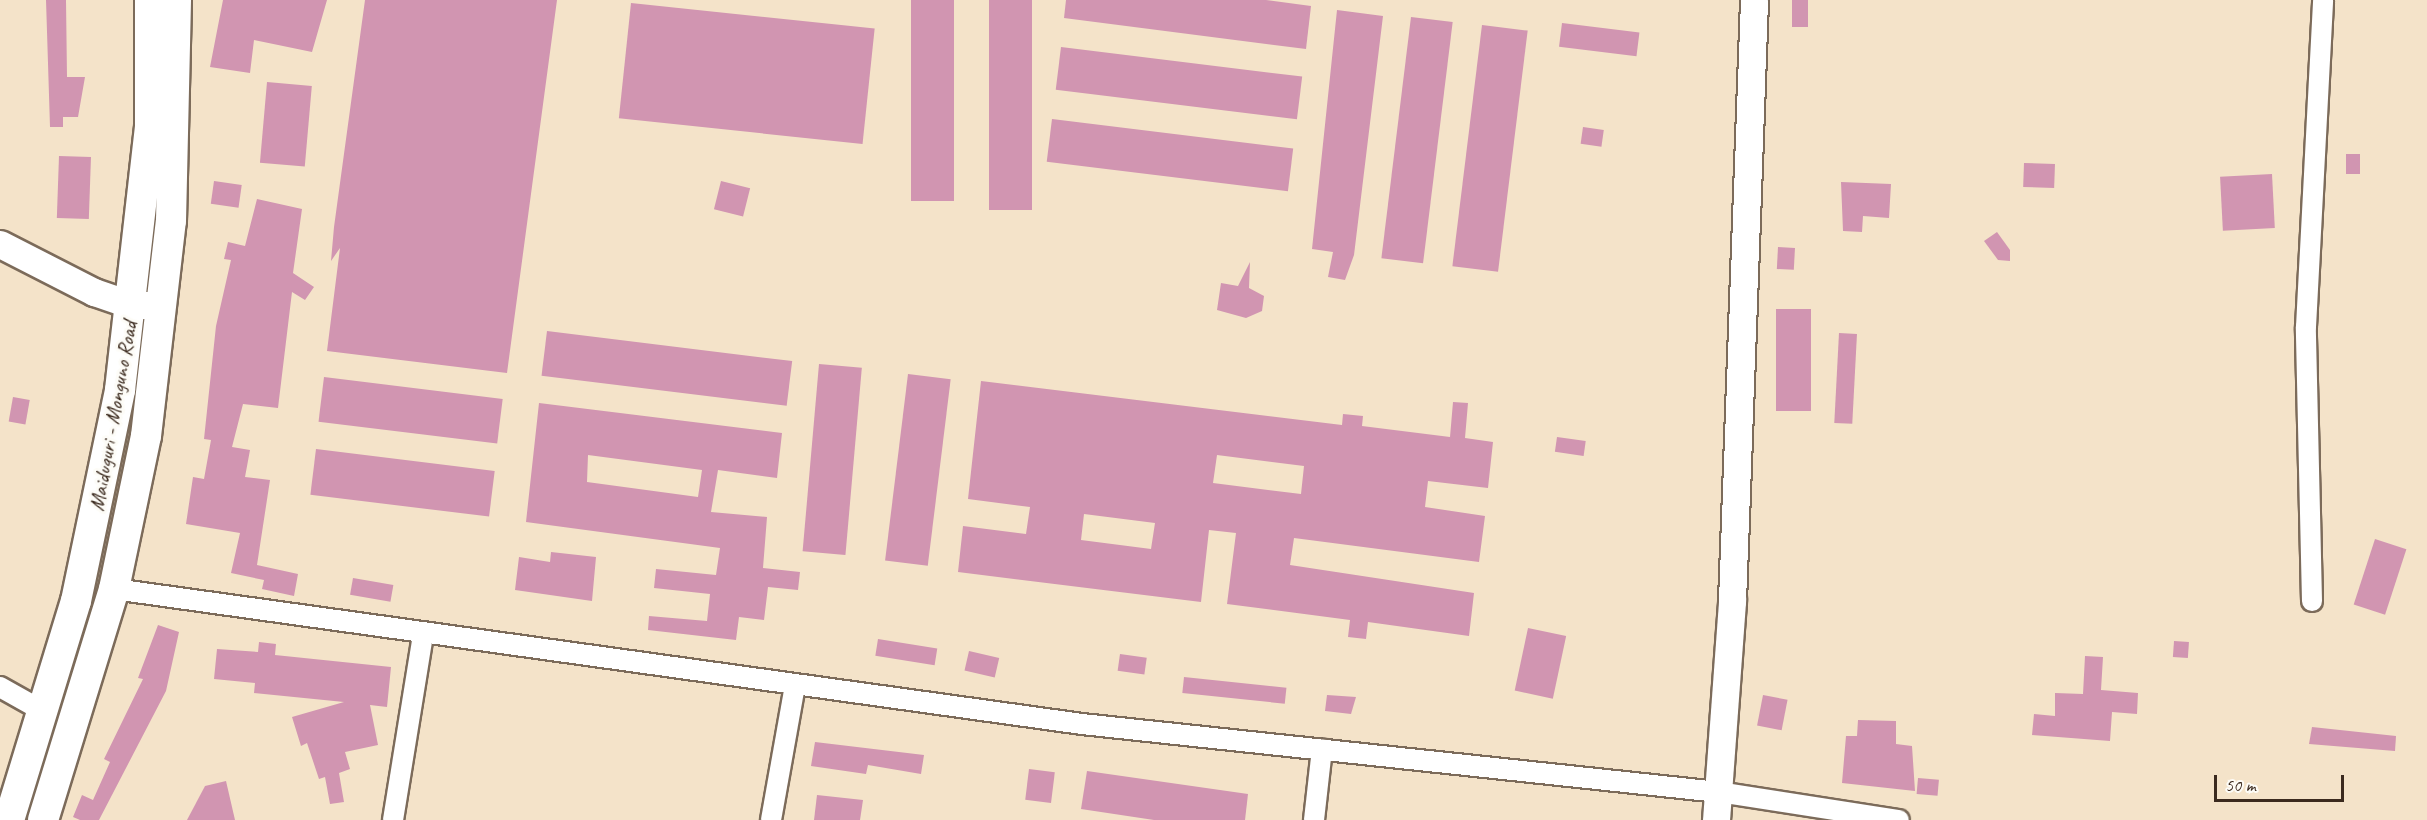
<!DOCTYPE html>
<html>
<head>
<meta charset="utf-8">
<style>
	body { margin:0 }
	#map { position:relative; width:2427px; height:820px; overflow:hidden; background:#f4e3c9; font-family:Caveat,sans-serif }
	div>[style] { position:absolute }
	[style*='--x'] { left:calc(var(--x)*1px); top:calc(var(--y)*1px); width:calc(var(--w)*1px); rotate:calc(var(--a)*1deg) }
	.building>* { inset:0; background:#d195b1; transform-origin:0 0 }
	.roads { filter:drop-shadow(2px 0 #7c6b5a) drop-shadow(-2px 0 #7c6b5a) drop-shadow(0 2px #7c6b5a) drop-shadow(0 -2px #7c6b5a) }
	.street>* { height:20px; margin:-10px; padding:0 10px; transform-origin:10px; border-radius:10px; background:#fff }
	.secondary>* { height:27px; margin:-13.5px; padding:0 13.5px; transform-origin:13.5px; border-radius:13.5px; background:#fff }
	.primary>* { height:30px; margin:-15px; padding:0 15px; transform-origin:15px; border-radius:15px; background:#fff }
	span { translate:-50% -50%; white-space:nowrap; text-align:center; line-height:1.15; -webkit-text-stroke:6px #fdfcf7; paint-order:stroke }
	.street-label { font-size:21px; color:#3b2a1e }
	.scale { position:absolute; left:2214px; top:775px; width:130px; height:27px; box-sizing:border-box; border:3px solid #3b2a1e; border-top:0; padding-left:8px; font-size:18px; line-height:21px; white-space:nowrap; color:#3b2a1e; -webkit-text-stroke:4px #fdfcf7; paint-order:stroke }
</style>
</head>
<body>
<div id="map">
	<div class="building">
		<i style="clip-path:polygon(46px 0,66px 0,67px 77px,85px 77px,78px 117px,63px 117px,63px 127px,50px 127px)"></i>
		<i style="clip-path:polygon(223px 0,327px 0,312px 52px,254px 40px,250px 73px,210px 67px)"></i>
		<i style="clip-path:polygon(365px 0,557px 0,507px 373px,327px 351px,340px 248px,331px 261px,334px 227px)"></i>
		<i style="left:911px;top:0;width:43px;height:201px"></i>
		<i style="left:989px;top:0;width:43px;height:210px"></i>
		<i style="clip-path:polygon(1066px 0,1266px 0,1311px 6px,1306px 49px,1064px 18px)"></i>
		<i style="left:1792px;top:0;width:16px;height:27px"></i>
		<i style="left:631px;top:3px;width:245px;height:116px;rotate:6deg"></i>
		<i style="clip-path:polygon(1337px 10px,1383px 16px,1354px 255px,1345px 280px,1328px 277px,1333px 252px,1312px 249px)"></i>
		<i style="left:1411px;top:17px;width:42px;height:243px;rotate:7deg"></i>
		<i style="left:1562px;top:23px;width:78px;height:24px;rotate:7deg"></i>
		<i style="left:1482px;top:25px;width:46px;height:243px;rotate:7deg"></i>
		<i style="left:1061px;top:47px;width:243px;height:43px;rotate:7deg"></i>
		<i style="left:267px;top:82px;width:45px;height:81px;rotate:5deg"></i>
		<i style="left:1052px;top:119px;width:243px;height:43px;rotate:7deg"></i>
		<i style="left:1583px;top:127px;width:21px;height:17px;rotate:8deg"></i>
		<i style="left:2346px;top:154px;width:14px;height:20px"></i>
		<i style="left:59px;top:156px;width:32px;height:62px;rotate:2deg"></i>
		<i style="left:2024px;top:163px;width:31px;height:24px;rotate:2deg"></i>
		<i style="left:2272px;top:174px;width:54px;height:52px;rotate:87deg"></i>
		<i style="left:214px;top:181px;width:28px;height:23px;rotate:8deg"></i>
		<i style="left:721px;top:181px;width:30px;height:29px;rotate:14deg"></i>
		<i style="clip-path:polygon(1841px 182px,1891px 184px,1889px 218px,1863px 216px,1862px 232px,1843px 231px)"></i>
		<i style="clip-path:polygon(257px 199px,302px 209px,293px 273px,314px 287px,305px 300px,292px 292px,278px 408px,243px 404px,232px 447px,250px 450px,245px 477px,270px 480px,257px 565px,298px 574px,294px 596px,262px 589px,264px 580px,231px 573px,240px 533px,186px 524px,193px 477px,204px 479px,211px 440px,204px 439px,216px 326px,231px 260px,224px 259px,228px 242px,245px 246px)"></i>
		<i style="clip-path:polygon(1997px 232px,2010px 250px,2010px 261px,1998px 260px,1984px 241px)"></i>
		<i style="left:1778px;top:247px;width:17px;height:22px;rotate:3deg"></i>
		<i style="clip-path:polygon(1250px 262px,1249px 288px,1264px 296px,1262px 311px,1246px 318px,1217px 310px,1221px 283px,1238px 286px)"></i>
		<i style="left:1776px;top:309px;width:35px;height:102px"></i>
		<i style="left:547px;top:331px;width:247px;height:45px;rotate:7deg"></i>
		<i style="left:1839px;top:333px;width:18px;height:90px;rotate:3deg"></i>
		<i style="left:819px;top:364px;width:43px;height:188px;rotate:5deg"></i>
		<i style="left:908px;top:374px;width:43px;height:188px;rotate:7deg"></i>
		<i style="left:324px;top:377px;width:180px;height:45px;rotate:7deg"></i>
		<i style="clip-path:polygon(evenodd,981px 381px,1342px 425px,1343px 414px,1363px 416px,1362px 426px,1450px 437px,1453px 402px,1468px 403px,1465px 438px,1493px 442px,1488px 488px,1428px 481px,1425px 507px,1485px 516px,1479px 562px,1294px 538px,1290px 565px,1474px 593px,1469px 636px,1368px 622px,1366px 639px,1348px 637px,1350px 620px,1227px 604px,1236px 533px,1209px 530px,1201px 602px,958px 572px,963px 526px,1026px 534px,1030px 507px,968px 499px,981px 381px,1217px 455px,1304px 466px,1301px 494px,1213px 483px,1217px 455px,981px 381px,1084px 514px,1155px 523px,1151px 549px,1081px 540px,1084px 514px)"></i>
		<i style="left:13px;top:397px;width:17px;height:25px;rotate:10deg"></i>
		<i style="clip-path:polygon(evenodd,539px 403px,782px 433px,777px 478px,718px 470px,711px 512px,767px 517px,763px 568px,800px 572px,798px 590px,768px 587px,764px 620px,739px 617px,736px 640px,648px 630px,649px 616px,707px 621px,710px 594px,654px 588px,656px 569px,716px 575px,720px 548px,526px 522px,539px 403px,588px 455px,702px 470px,698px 497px,587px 482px,588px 455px)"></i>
		<i style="left:1557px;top:437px;width:29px;height:15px;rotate:8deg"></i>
		<i style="left:316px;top:449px;width:180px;height:46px;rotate:7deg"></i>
		<i style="left:2375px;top:539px;width:33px;height:69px;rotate:18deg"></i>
		<i style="clip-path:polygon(551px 552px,596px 557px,592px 601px,515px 590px,519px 557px,550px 562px)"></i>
		<i style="left:353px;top:578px;width:41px;height:17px;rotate:10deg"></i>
		<i style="clip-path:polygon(158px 625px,179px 632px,166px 691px,99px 820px,80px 820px,73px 817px,82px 795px,93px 800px,110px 762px,104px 759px,143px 679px,138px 678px)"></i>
		<i style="left:1528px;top:628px;width:39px;height:64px;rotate:12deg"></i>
		<i style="left:878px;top:639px;width:60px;height:17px;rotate:9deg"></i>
		<i style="left:2174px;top:641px;width:15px;height:16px;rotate:4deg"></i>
		<i style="clip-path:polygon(259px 642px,276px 644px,275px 655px,391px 667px,387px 707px,370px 705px,378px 745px,345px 752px,350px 769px,339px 773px,344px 802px,330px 804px,325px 777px,319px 779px,307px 743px,301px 746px,292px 717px,344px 702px,254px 693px,255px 683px,214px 679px,217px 649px,258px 652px)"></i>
		<i style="left:969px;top:651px;width:31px;height:20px;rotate:13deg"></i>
		<i style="left:1120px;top:654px;width:27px;height:17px;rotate:8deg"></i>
		<i style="clip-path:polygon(2085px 656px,2103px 657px,2101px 690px,2138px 693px,2137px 714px,2112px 712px,2110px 741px,2032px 735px,2034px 714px,2055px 716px,2055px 693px,2083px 694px)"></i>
		<i style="left:1184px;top:677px;width:103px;height:16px;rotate:6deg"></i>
		<i style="clip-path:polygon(1327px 695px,1356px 697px,1351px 714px,1325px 711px)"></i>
		<i style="left:1763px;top:695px;width:25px;height:31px;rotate:11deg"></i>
		<i style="clip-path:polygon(1858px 720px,1896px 721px,1896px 744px,1912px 746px,1915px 791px,1842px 783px,1846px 736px,1857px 736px)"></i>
		<i style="clip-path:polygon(2312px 727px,2396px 736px,2395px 751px,2309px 744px)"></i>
		<i style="clip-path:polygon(815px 742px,924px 755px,921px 774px,868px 765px,866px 774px,811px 766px)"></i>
		<i style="left:1029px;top:769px;width:26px;height:31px;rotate:7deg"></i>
		<i style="clip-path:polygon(1087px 771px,1248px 794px,1245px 820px,1154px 820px,1081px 809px)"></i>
		<i style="left:1918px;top:778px;width:21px;height:16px;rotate:5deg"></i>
		<i style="clip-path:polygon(226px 781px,235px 820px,187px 820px,205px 786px)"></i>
		<i style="clip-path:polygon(817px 795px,863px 800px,860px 820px,814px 820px)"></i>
	</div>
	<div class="roads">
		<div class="street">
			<i style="--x:114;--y:589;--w:977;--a:7.94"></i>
			<i style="--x:1082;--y:724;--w:640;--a:6.1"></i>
			<i style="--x:1718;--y:792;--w:183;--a:8.8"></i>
			<i style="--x:2312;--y:601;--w:274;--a:-91.3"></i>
			<i style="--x:2306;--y:327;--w:327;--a:-87"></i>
			<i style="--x:0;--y:687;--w:49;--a:29.2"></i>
			<i style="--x:393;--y:820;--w:187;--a:-80.8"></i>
			<i style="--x:771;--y:820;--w:137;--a:-79.9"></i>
			<i style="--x:1314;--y:820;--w:71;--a:-83.6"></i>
		</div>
		<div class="secondary">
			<i style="--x:0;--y:244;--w:106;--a:27.1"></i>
			<i style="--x:94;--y:292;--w:40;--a:18.9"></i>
			<i style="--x:132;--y:305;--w:29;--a:0"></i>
			<i style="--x:1716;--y:820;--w:220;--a:-85.8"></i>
			<i style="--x:1732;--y:601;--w:601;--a:-87.9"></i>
		</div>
		<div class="primary">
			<i style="--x:9;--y:820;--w:229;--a:-73"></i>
			<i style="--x:76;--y:601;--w:216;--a:-78.2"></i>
			<i style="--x:120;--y:390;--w:267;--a:-83.5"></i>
			<i style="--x:150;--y:125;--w:125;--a:-90"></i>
			<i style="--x:43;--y:820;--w:242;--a:-72.9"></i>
			<i style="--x:114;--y:589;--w:156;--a:-78.2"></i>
			<i style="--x:146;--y:436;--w:216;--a:-83.4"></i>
			<i style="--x:171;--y:221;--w:221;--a:-88.7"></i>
		</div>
	</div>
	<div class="street-label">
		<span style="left:113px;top:416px;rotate:-80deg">Maiduguri - Monguno Road</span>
	</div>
	<div class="scale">50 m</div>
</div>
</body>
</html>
